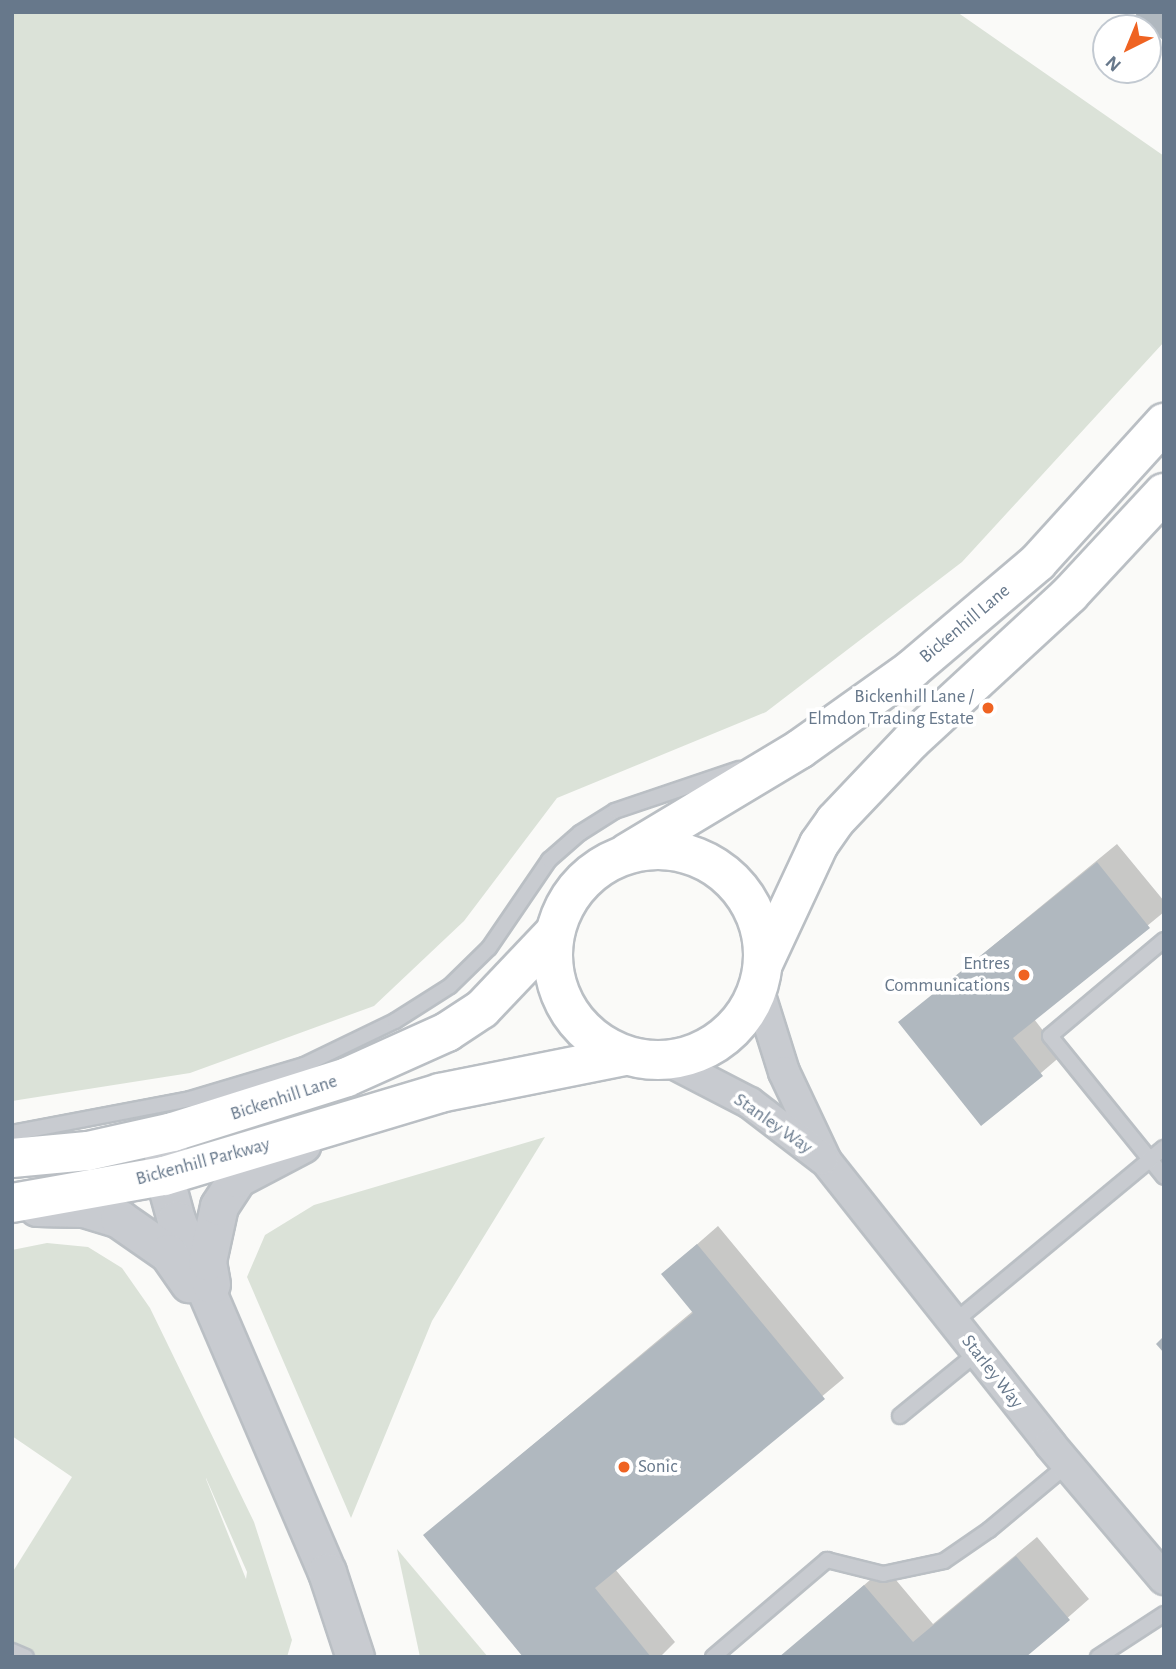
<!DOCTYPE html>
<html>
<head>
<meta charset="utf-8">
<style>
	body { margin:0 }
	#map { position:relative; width:1176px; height:1669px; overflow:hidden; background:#fafaf8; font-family:"Alegreya Sans",sans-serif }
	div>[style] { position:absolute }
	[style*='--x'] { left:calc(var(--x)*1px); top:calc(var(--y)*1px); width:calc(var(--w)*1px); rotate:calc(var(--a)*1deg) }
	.green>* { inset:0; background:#dbe2d8 }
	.shadow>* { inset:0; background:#0003 }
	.building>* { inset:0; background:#b0b8bf }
	.roads { filter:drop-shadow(2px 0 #babfc4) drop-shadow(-2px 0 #babfc4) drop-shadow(0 2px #babfc4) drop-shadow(0 -2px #babfc4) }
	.service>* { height:14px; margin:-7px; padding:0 7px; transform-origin:7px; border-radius:7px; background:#c8cbd0 }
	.minor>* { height:30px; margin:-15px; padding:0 15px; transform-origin:15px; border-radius:15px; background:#c8cbd0 }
	.tertiary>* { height:37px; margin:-18.5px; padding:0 18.5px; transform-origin:18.5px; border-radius:18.5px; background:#c8cbd0 }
	.secondary>* { height:38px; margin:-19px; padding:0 19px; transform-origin:19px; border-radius:19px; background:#fff }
	.secondary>.ring { margin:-19px; padding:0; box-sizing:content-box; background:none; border:38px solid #fff; border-radius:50% }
	.dots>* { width:19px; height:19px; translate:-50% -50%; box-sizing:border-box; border:4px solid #fff; border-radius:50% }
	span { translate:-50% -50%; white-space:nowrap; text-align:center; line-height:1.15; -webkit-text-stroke:7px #fff; paint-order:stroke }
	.street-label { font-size:19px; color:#67788b }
	.poi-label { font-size:19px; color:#67788b }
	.right { translate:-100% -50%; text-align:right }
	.left { translate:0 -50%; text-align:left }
	.frame { position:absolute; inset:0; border:14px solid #67788b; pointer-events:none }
	.north { position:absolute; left:1092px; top:14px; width:70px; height:70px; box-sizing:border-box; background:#fff; border:2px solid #c2c9d1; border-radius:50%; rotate:223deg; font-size:19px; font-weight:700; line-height:28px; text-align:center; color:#67788b }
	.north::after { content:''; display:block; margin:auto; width:24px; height:32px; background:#ef6322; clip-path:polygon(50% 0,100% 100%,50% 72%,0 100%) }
</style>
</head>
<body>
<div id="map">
	<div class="green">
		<i style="clip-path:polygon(12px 12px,957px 12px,1164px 156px,1164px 342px,962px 562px,766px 712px,557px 798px,464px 921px,374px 1006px,190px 1073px,12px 1101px)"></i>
		<i style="clip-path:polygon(545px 1137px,432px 1321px,351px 1518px,247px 1277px,265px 1235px,314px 1205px)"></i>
		<i style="clip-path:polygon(evenodd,47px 1243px,88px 1247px,122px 1268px,150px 1308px,254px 1522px,292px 1640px,287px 1657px,35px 1657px,12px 1646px,12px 1573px,72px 1477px,12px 1436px,12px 1250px,47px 1243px,206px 1478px,247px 1572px,246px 1579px,206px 1479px,206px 1478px)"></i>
		<i style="clip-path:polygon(397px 1549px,488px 1657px,420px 1657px)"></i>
	</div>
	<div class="shadow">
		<i style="clip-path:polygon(1117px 844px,1164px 901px,1164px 912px,1034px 1019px,1062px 1055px,981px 1124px,900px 1022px)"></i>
		<i style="clip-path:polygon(718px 1226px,844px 1378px,615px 1569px,675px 1642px,660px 1657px,525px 1657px,425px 1535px,693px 1311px,663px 1274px)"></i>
		<i style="clip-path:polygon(1037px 1537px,1089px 1599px,1023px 1657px,781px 1657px,885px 1567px,933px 1624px)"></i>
	</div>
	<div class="building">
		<i style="clip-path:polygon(1138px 12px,1164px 12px,1163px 40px,1134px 17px)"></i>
		<i style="clip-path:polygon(1097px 862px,1150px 928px,1013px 1038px,1043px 1076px,981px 1126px,898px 1022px)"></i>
		<i style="clip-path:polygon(697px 1244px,825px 1399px,595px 1588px,651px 1657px,523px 1657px,423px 1535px,693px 1313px,661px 1274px)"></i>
		<i style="clip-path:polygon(1164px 1336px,1164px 1353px,1156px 1344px)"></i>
		<i style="clip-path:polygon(1016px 1556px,1070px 1620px,1026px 1657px,779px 1657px,864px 1585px,913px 1642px)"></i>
	</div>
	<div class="roads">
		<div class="service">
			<i style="--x:1164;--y:940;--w:149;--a:139.9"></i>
			<i style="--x:1050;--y:1036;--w:181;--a:51"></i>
			<i style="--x:12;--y:1133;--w:181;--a:-10.8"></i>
			<i style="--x:190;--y:1099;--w:119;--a:-16.6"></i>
			<i style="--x:304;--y:1065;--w:101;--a:-25.8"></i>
			<i style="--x:395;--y:1021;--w:65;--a:-32.5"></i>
			<i style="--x:450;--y:986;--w:54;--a:-44.3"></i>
			<i style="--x:489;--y:948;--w:107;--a:-55.7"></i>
			<i style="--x:549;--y:860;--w:41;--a:-41.1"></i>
			<i style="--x:580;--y:833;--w:41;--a:-32.2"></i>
			<i style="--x:615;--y:811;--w:131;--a:-18.7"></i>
			<i style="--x:953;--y:1323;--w:274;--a:-39.7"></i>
			<i style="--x:900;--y:1416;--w:99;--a:-39.3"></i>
			<i style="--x:12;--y:1651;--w:15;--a:23"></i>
			<i style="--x:713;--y:1657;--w:150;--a:-40.4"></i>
			<i style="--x:827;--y:1560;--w:58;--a:14"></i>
			<i style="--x:883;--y:1574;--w:62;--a:-12"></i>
			<i style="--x:944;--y:1561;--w:55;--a:-34.6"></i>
			<i style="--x:989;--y:1530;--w:102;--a:-39.8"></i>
			<i style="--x:1098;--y:1657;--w:79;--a:-33.1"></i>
		</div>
		<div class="minor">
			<i style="--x:758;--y:989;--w:87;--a:72.6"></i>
			<i style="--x:784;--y:1072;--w:98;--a:64.7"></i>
			<i style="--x:826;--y:1161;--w:361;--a:51.6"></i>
			<i style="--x:1050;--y:1444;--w:177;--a:49.8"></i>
			<i style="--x:667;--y:1060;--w:93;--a:27.4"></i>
			<i style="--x:750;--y:1103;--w:92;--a:37.5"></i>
		</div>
		<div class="tertiary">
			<i style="--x:173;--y:1132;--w:23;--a:115"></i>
			<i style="--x:163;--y:1153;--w:23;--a:88"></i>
			<i style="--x:164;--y:1176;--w:46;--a:74.7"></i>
			<i style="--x:176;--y:1220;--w:383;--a:66.8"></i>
			<i style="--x:327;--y:1572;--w:89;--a:71.8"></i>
			<i style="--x:37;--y:1207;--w:47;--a:1.2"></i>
			<i style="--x:84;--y:1208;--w:37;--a:17"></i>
			<i style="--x:119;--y:1219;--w:60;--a:34.8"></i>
			<i style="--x:168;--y:1253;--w:37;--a:55"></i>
			<i style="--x:211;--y:1284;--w:23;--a:-100"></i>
			<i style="--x:207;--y:1261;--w:56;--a:-77.7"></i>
			<i style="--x:219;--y:1206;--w:33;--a:-57"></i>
			<i style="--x:237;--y:1178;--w:73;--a:-27.6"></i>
		</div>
		<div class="secondary">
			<i class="ring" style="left:553px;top:850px;width:172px;height:172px"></i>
			<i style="--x:627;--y:853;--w:202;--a:-31"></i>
			<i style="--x:800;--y:749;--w:138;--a:-35.5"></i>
			<i style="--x:912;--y:669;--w:165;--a:-40.3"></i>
			<i style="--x:1038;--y:562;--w:188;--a:-47.8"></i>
			<i style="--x:763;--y:964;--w:132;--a:-65"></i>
			<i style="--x:819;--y:844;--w:28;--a:-55"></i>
			<i style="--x:835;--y:821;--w:112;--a:-46.5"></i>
			<i style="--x:912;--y:740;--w:215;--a:-42.7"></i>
			<i style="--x:1070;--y:594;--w:138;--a:-47.1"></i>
			<i style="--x:12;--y:1158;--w:76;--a:-5.3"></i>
			<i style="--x:88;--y:1151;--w:87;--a:-12.6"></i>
			<i style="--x:173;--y:1132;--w:182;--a:-17.5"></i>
			<i style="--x:347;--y:1077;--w:110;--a:-24.2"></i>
			<i style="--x:447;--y:1032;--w:42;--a:-33.3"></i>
			<i style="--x:482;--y:1009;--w:105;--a:-46.5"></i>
			<i style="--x:12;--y:1203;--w:154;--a:-10.1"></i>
			<i style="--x:164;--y:1176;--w:288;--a:-16.7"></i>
			<i style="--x:440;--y:1093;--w:189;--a:-11.3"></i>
		</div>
	</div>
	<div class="dots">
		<i style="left:988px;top:708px;background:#ef6322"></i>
		<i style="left:1024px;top:975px;background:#ef6322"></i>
		<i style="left:624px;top:1467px;background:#ef6322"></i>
	</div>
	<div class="street-label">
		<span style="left:965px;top:624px;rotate:-40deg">Bickenhill Lane</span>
		<span style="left:284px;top:1098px;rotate:-18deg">Bickenhill Lane</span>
		<span style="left:773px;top:1124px;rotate:35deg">Stanley Way</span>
		<span style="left:203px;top:1162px;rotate:-15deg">Bickenhill Parkway</span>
		<span style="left:992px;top:1372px;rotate:52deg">Starley Way</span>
	</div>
	<div class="poi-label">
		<span class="right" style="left:974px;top:708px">Bickenhill Lane /<br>Elmdon Trading Estate</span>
		<span class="right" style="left:1010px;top:975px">Entres<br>Communications</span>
		<span class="left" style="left:638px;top:1467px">Sonic</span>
	</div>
	<div class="frame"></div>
	<div class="north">N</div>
</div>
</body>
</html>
